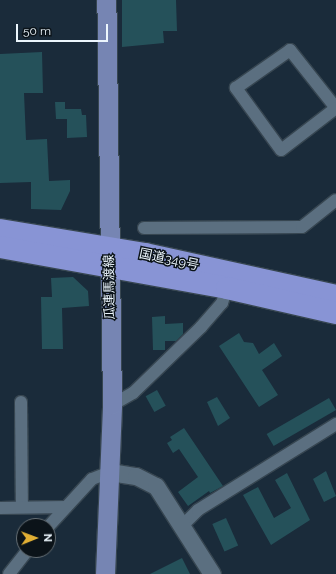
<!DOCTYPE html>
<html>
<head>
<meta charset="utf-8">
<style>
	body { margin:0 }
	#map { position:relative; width:336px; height:574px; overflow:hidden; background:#1a2b3a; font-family:Raleway,"Noto Sans JP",sans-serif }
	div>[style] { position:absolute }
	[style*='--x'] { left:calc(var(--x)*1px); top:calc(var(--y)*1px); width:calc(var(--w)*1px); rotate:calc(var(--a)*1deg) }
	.building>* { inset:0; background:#25515a; transform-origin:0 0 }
	.roads { filter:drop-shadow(1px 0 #374651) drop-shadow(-1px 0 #374651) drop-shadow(0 1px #374651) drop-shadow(0 -1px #374651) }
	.street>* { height:12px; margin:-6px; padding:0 6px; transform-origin:6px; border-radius:6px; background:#5b6f80 }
	.secondary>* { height:17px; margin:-8.5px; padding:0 8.5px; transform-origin:8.5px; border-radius:8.5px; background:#5b6f80 }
	.primary>* { height:19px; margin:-9.5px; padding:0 9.5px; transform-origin:9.5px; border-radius:9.5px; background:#7685b3 }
	.highway>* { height:22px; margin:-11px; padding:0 11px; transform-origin:11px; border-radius:11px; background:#8894d5 }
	span { translate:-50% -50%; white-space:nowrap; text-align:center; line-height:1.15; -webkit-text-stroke:3px #0b1319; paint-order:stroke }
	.street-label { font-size:13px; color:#ecf6fd }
	.north { position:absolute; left:16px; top:518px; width:40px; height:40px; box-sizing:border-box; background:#0b1319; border:1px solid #656e74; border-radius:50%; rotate:89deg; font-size:11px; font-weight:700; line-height:16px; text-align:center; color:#ecf6fd }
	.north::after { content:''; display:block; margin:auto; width:14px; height:18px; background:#e1af34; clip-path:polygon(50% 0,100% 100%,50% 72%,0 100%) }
	.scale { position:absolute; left:16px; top:24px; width:92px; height:18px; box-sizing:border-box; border:2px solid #ecf6fd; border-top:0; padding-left:5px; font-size:12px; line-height:14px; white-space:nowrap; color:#ecf6fd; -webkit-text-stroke:3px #0b1319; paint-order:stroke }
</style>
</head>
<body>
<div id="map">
	<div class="building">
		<i style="clip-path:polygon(122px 0,176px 0,177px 31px,163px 31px,164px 43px,122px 47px)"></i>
		<i style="clip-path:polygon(42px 52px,43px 93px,24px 93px,26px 140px,47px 139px,49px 181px,70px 180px,70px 191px,61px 210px,31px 209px,31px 182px,0 183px,0 54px)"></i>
		<i style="clip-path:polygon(55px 102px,65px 102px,65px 109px,81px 109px,82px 115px,86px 115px,87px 137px,67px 138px,67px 119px,56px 119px)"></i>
		<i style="clip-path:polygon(73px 277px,88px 291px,89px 306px,62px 308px,63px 349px,42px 349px,41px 297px,52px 297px,51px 278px)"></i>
		<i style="clip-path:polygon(165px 316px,165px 324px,183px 323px,183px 334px,176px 341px,165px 341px,165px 350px,153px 350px,152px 317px)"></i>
		<i style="clip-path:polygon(239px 333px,244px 342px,253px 343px,259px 354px,274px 343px,282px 356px,262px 370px,278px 395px,259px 407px,219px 346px)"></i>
		<i style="left:157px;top:390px;width:18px;height:13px;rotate:61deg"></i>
		<i style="clip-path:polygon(217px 397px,230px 418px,218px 426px,207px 402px)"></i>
		<i style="left:329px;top:398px;width:14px;height:72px;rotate:60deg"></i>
		<i style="clip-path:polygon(184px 428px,223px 486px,210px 493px,209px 491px,188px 506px,178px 492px,198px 477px,179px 449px,173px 453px,167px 443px,172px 440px,170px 437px)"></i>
		<i style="clip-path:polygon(326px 471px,336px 496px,324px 502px,313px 479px)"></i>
		<i style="clip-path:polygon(287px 473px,310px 520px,271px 545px,243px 495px,258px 487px,274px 518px,291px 508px,275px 480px)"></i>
		<i style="left:226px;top:518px;width:30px;height:15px;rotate:66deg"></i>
		<i style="clip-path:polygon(182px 558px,190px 574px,150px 574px)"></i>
	</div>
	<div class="roads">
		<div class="street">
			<i style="--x:290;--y:50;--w:74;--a:51.6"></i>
			<i style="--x:336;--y:108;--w:69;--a:142.6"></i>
			<i style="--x:281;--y:150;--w:77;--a:-126"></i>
			<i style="--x:236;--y:88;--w:66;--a:-35.1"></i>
			<i style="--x:144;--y:228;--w:158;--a:-0.4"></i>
			<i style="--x:302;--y:227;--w:43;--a:-38.5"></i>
			<i style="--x:21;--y:402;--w:105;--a:89.5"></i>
			<i style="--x:112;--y:405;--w:24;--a:-30"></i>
			<i style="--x:133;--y:393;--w:95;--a:-44.1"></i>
			<i style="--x:201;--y:327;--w:32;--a:-49"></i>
			<i style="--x:222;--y:303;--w:16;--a:-72"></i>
			<i style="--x:0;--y:508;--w:66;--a:-0.9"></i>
			<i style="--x:183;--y:525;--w:21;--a:-45"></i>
			<i style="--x:198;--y:510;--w:163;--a:-31.9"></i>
			<i style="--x:48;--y:527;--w:65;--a:-47.5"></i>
			<i style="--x:92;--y:479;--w:19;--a:-21"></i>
			<i style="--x:9;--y:574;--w:31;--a:-52"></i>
		</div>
		<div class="secondary">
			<i style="--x:110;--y:472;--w:26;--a:9"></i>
			<i style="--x:136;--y:476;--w:22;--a:27"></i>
			<i style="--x:156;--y:486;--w:104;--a:57.5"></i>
		</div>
		<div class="primary">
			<i style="--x:105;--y:574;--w:169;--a:-87.6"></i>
			<i style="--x:112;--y:405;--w:405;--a:-90.8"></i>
		</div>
		<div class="highway">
			<i style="--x:0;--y:230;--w:147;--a:9.4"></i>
			<i style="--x:145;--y:254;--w:196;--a:12.4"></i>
			<i style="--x:0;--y:247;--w:231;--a:10.2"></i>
			<i style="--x:227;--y:288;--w:112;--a:12.9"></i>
		</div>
	</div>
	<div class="street-label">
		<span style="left:169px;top:260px;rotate:12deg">国道349号</span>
		<span style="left:110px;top:287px;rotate:-91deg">瓜連馬渡線</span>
	</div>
	<div class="north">N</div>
	<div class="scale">50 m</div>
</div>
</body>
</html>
